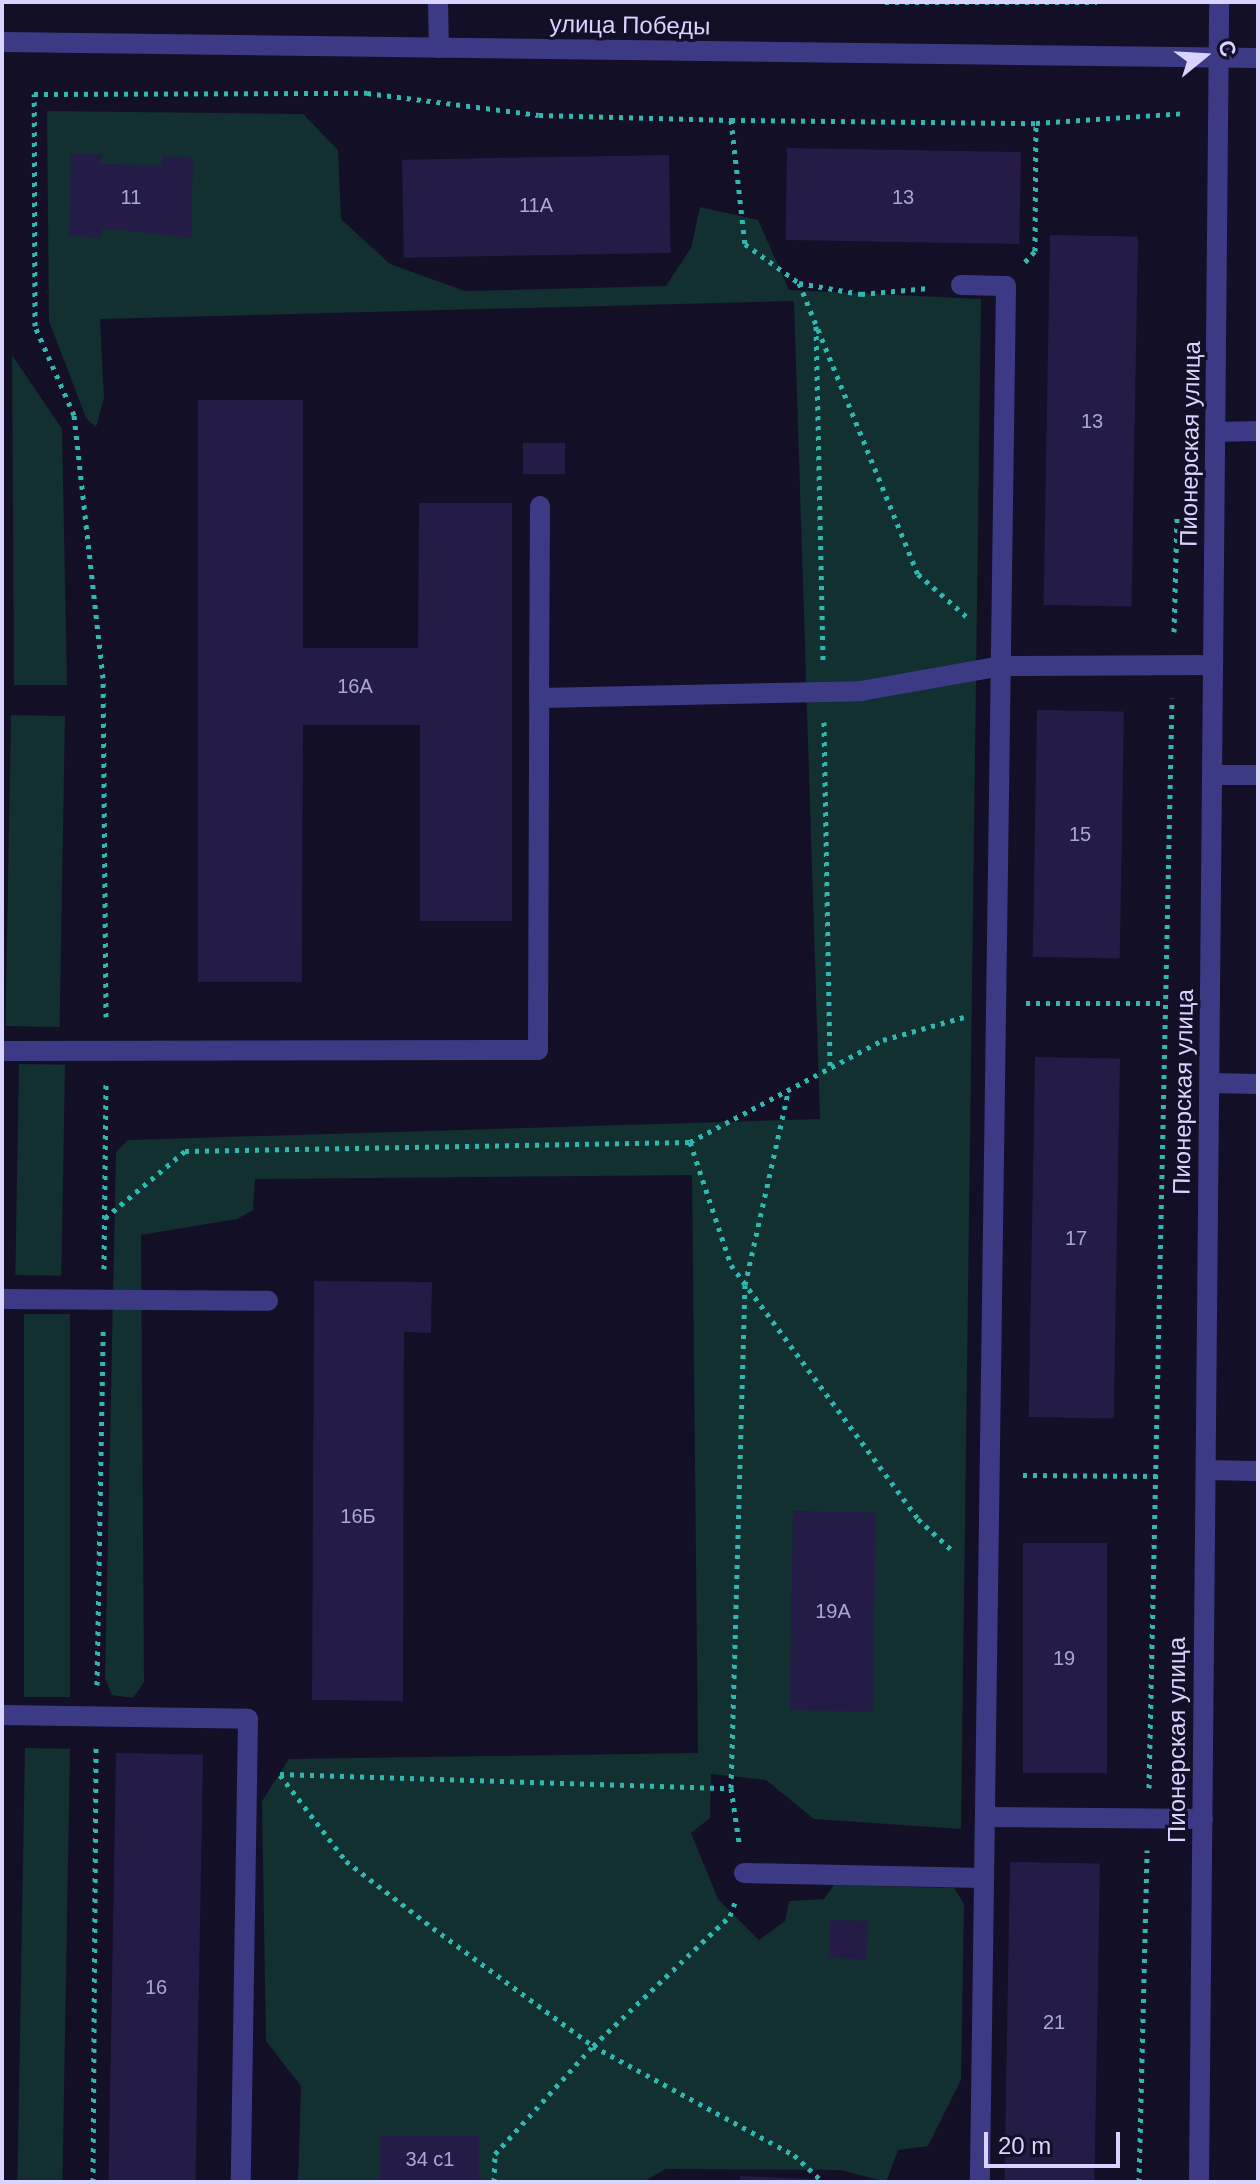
<!DOCTYPE html>
<html>
<head>
<meta charset="utf-8">
<style>
	body { margin:0 }
	#map { position:relative; width:1260px; height:2184px; overflow:hidden; background:#130f26; font-family:Helvetica,sans-serif }
	div>[style] { position:absolute }
	[style*='--x'] { left:calc(var(--x)*1px); top:calc(var(--y)*1px); width:calc(var(--w)*1px); rotate:calc(var(--a)*1deg) }
	.green>* { inset:0; background:#12302f; transform-origin:0 0 }
	.building>* { inset:0; background:#241b47; transform-origin:0 0 }
	.path>* { height:5px; margin-top:-2.5px; transform-origin:0; background:repeating-linear-gradient(90deg,#2fb8b0 0 4px,transparent 0 10px) }
	.lane>* { height:20px; margin:-10px; padding:0 10px; transform-origin:10px; border-radius:10px; background:#3d3a85 }
	.street>* { height:20px; margin:-10px; padding:0 10px; transform-origin:10px; border-radius:10px; background:#3d3a85 }
	span { translate:-50% -50%; white-space:nowrap; text-align:center; line-height:1.15; -webkit-text-stroke:6px #130f26; paint-order:stroke }
	.number-label { font-size:20px; color:#aca6d1 }
	.number-label span { -webkit-text-stroke-width:0 }
	.street-label { font-size:24px; color:#d9d4ff }
	.frame { position:absolute; inset:0; border:4px solid #d9d4ff; pointer-events:none }
	.north { position:absolute; left:1164px; top:16px; width:80px; height:80px; -webkit-text-stroke:6px #130f26; paint-order:stroke; rotate:72deg; font-size:22px; font-weight:700; line-height:32px; text-align:center; color:#d9d4ff }
	.north::after { content:''; display:block; margin:auto; width:28px; height:36px; background:#d9d4ff; clip-path:polygon(50% 0,100% 100%,50% 72%,0 100%) }
	.scale { position:absolute; left:984px; top:2132px; width:136px; height:36px; box-sizing:border-box; border:4px solid #d9d4ff; border-top:0; padding-left:10px; font-size:24px; line-height:28px; white-space:nowrap; color:#d9d4ff; -webkit-text-stroke:6px #130f26; paint-order:stroke }
</style>
</head>
<body>
<div id="map">
	<div class="green">
		<i style="clip-path:polygon(47px 111px,303px 114px,338px 150px,341px 219px,390px 264px,465px 291px,666px 286px,691px 248px,700px 207px,758px 220px,789px 290px,981px 299px,961px 1829px,814px 1819px,766px 1780px,711px 1774px,710px 1818px,691px 1833px,718px 1899px,759px 1940px,785px 1921px,789px 1901px,824px 1899px,834px 1885px,954px 1888px,964px 1904px,961px 2080px,928px 2146px,898px 2150px,886px 2182px,841px 2170px,666px 2169px,643px 2182px,298px 2182px,301px 2086px,266px 2041px,262px 1801px,289px 1759px,698px 1753px,692px 1175px,255px 1179px,253px 1210px,237px 1219px,141px 1235px,144px 1682px,133px 1698px,112px 1695px,105px 1678px,116px 1152px,128px 1140px,820px 1119px,794px 301px,100px 319px,104px 398px,96px 427px,86px 418px,49px 321px)"></i>
		<i style="clip-path:polygon(12px 355px,62px 429px,67px 685px,14px 685px)"></i>
		<i style="left:11px;top:715px;width:54px;height:311px;rotate:1deg"></i>
		<i style="left:19px;top:1064px;width:46px;height:211px;rotate:1deg"></i>
		<i style="left:24px;top:1314px;width:46px;height:383px"></i>
		<i style="left:25px;top:1748px;width:45px;height:434px;rotate:1deg"></i>
	</div>
	<div class="building">
		<i style="left:787px;top:148px;width:234px;height:92px;rotate:1deg"></i>
		<i style="clip-path:polygon(71px 154px,101px 154px,100px 164px,162px 165px,162px 156px,193px 157px,191px 238px,102px 228px,102px 237px,69px 236px)"></i>
		<i style="left:669px;top:155px;width:98px;height:267px;rotate:89deg"></i>
		<i style="left:1050px;top:235px;width:88px;height:370px;rotate:1deg"></i>
		<i style="clip-path:polygon(198px 400px,303px 400px,303px 648px,418px 648px,419px 503px,512px 503px,512px 921px,420px 921px,420px 725px,303px 725px,302px 982px,198px 982px)"></i>
		<i style="left:523px;top:443px;width:42px;height:31px"></i>
		<i style="left:1037px;top:710px;width:87px;height:247px;rotate:1deg"></i>
		<i style="left:1035px;top:1057px;width:85px;height:360px;rotate:1deg"></i>
		<i style="clip-path:polygon(314px 1281px,432px 1282px,431px 1333px,404px 1332px,403px 1701px,312px 1700px)"></i>
		<i style="left:793px;top:1511px;width:83px;height:199px;rotate:1deg"></i>
		<i style="left:1023px;top:1543px;width:84px;height:230px"></i>
		<i style="left:116px;top:1753px;width:87px;height:429px;rotate:1deg"></i>
		<i style="left:1010px;top:1862px;width:90px;height:320px;rotate:1deg"></i>
		<i style="left:830px;top:1920px;width:38px;height:38px;rotate:2deg"></i>
		<i style="left:380px;top:2136px;width:99px;height:46px"></i>
		<i style="clip-path:polygon(740px 2176px,815px 2179px,815px 2182px,740px 2182px)"></i>
	</div>
	<div class="path">
		<i style="--x:885;--y:2;--w:212;--a:0"></i>
		<i style="--x:731;--y:120;--w:125;--a:83.6"></i>
		<i style="--x:745;--y:244;--w:67;--a:35.8"></i>
		<i style="--x:799;--y:283;--w:63;--a:10.1"></i>
		<i style="--x:861;--y:294;--w:68;--a:-5"></i>
		<i style="--x:1025;--y:262;--w:15;--a:-48"></i>
		<i style="--x:1035;--y:251;--w:128;--a:-89.6"></i>
		<i style="--x:799;--y:283;--w:314;--a:67.8"></i>
		<i style="--x:918;--y:574;--w:65;--a:41.3"></i>
		<i style="--x:816;--y:326;--w:334;--a:88.8"></i>
		<i style="--x:1174;--y:632;--w:114;--a:-88.5"></i>
		<i style="--x:824;--y:722;--w:347;--a:89"></i>
		<i style="--x:1026;--y:1003;--w:139;--a:0"></i>
		<i style="--x:106;--y:1017;--w:339;--a:-90.5"></i>
		<i style="--x:103;--y:678;--w:265;--a:-96.3"></i>
		<i style="--x:74;--y:415;--w:97;--a:-113.7"></i>
		<i style="--x:35;--y:326;--w:232;--a:-90.2"></i>
		<i style="--x:34;--y:94;--w:333;--a:-0.2"></i>
		<i style="--x:367;--y:93;--w:173;--a:7.3"></i>
		<i style="--x:539;--y:115;--w:192;--a:1.5"></i>
		<i style="--x:731;--y:120;--w:305;--a:0.6"></i>
		<i style="--x:1036;--y:123;--w:149;--a:-3.8"></i>
		<i style="--x:690;--y:1142;--w:130;--a:71.6"></i>
		<i style="--x:731;--y:1265;--w:315;--a:53.6"></i>
		<i style="--x:918;--y:1519;--w:50;--a:42.6"></i>
		<i style="--x:105;--y:1218;--w:104;--a:-39.9"></i>
		<i style="--x:185;--y:1151;--w:505;--a:-1.02"></i>
		<i style="--x:690;--y:1142;--w:218;--a:-27.9"></i>
		<i style="--x:883;--y:1040;--w:84;--a:-15.9"></i>
		<i style="--x:104;--y:1269;--w:186;--a:-89.4"></i>
		<i style="--x:1023;--y:1475;--w:135;--a:0.4"></i>
		<i style="--x:97;--y:1685;--w:354;--a:-89"></i>
		<i style="--x:280;--y:1774;--w:451;--a:1.8"></i>
		<i style="--x:731;--y:1788;--w:55;--a:81.6"></i>
		<i style="--x:280;--y:1775;--w:108;--a:52.5"></i>
		<i style="--x:346;--y:1861;--w:110;--a:37.6"></i>
		<i style="--x:433;--y:1928;--w:199;--a:36.4"></i>
		<i style="--x:593;--y:2046;--w:229;--a:28.5"></i>
		<i style="--x:794;--y:2155;--w:40;--a:43"></i>
		<i style="--x:731;--y:1788;--w:503;--a:-88.41"></i>
		<i style="--x:745;--y:1285;--w:197;--a:-77.4"></i>
		<i style="--x:1149;--y:1788;--w:1090;--a:-88.79"></i>
		<i style="--x:93;--y:2182;--w:435;--a:-89.6"></i>
		<i style="--x:494;--y:2182;--w:28;--a:-88"></i>
		<i style="--x:495;--y:2154;--w:146;--a:-47.8"></i>
		<i style="--x:593;--y:2046;--w:189;--a:-43.5"></i>
		<i style="--x:730;--y:1916;--w:15;--a:-70"></i>
		<i style="--x:1139;--y:2182;--w:332;--a:-88.6"></i>
	</div>
	<div class="lane">
		<i style="--x:438;--y:2;--w:46;--a:88.8"></i>
		<i style="--x:961;--y:285;--w:45;--a:1.3"></i>
		<i style="--x:1006;--y:286;--w:1896;--a:90.79"></i>
		<i style="--x:1216;--y:432;--w:42;--a:-1.4"></i>
		<i style="--x:540;--y:506;--w:192;--a:90.3"></i>
		<i style="--x:539;--y:698;--w:322;--a:-1.2"></i>
		<i style="--x:861;--y:691;--w:142;--a:-10.1"></i>
		<i style="--x:1001;--y:666;--w:212;--a:-0.3"></i>
		<i style="--x:1212;--y:775;--w:46;--a:0"></i>
		<i style="--x:2;--y:1051;--w:536;--a:-0.11"></i>
		<i style="--x:538;--y:1050;--w:352;--a:-89.8"></i>
		<i style="--x:1210;--y:1083;--w:48;--a:1.2"></i>
		<i style="--x:2;--y:1299;--w:266;--a:0.4"></i>
		<i style="--x:1206;--y:1470;--w:52;--a:1.1"></i>
		<i style="--x:2;--y:1715;--w:246;--a:0.9"></i>
		<i style="--x:248;--y:1719;--w:463;--a:90.9"></i>
		<i style="--x:985;--y:1817;--w:218;--a:0.5"></i>
		<i style="--x:744;--y:1873;--w:240;--a:1.2"></i>
	</div>
	<div class="street">
		<i style="--x:2;--y:42;--w:1256;--a:0.73"></i>
		<i style="--x:1199;--y:2182;--w:2180;--a:-89.47"></i>
	</div>
	<div class="number-label">
		<span style="left:131px;top:197px">11</span>
		<span style="left:903px;top:197px">13</span>
		<span style="left:536px;top:205px">11А</span>
		<span style="left:1092px;top:421px">13</span>
		<span style="left:355px;top:686px">16А</span>
		<span style="left:1080px;top:834px">15</span>
		<span style="left:1076px;top:1238px">17</span>
		<span style="left:358px;top:1516px">16Б</span>
		<span style="left:833px;top:1611px">19А</span>
		<span style="left:1064px;top:1658px">19</span>
		<span style="left:156px;top:1987px">16</span>
		<span style="left:1054px;top:2022px">21</span>
		<span style="left:430px;top:2159px">34 с1</span>
	</div>
	<div class="street-label">
		<span style="left:630px;top:25px;rotate:1deg">улица Победы</span>
		<span style="left:1190px;top:444px;rotate:-89deg">Пионерская улица</span>
		<span style="left:1183px;top:1092px;rotate:-89deg">Пионерская улица</span>
		<span style="left:1177px;top:1740px;rotate:-90deg">Пионерская улица</span>
	</div>
	<div class="frame"></div>
	<div class="north">С</div>
	<div class="scale">20 m</div>
</div>
</body>
</html>
